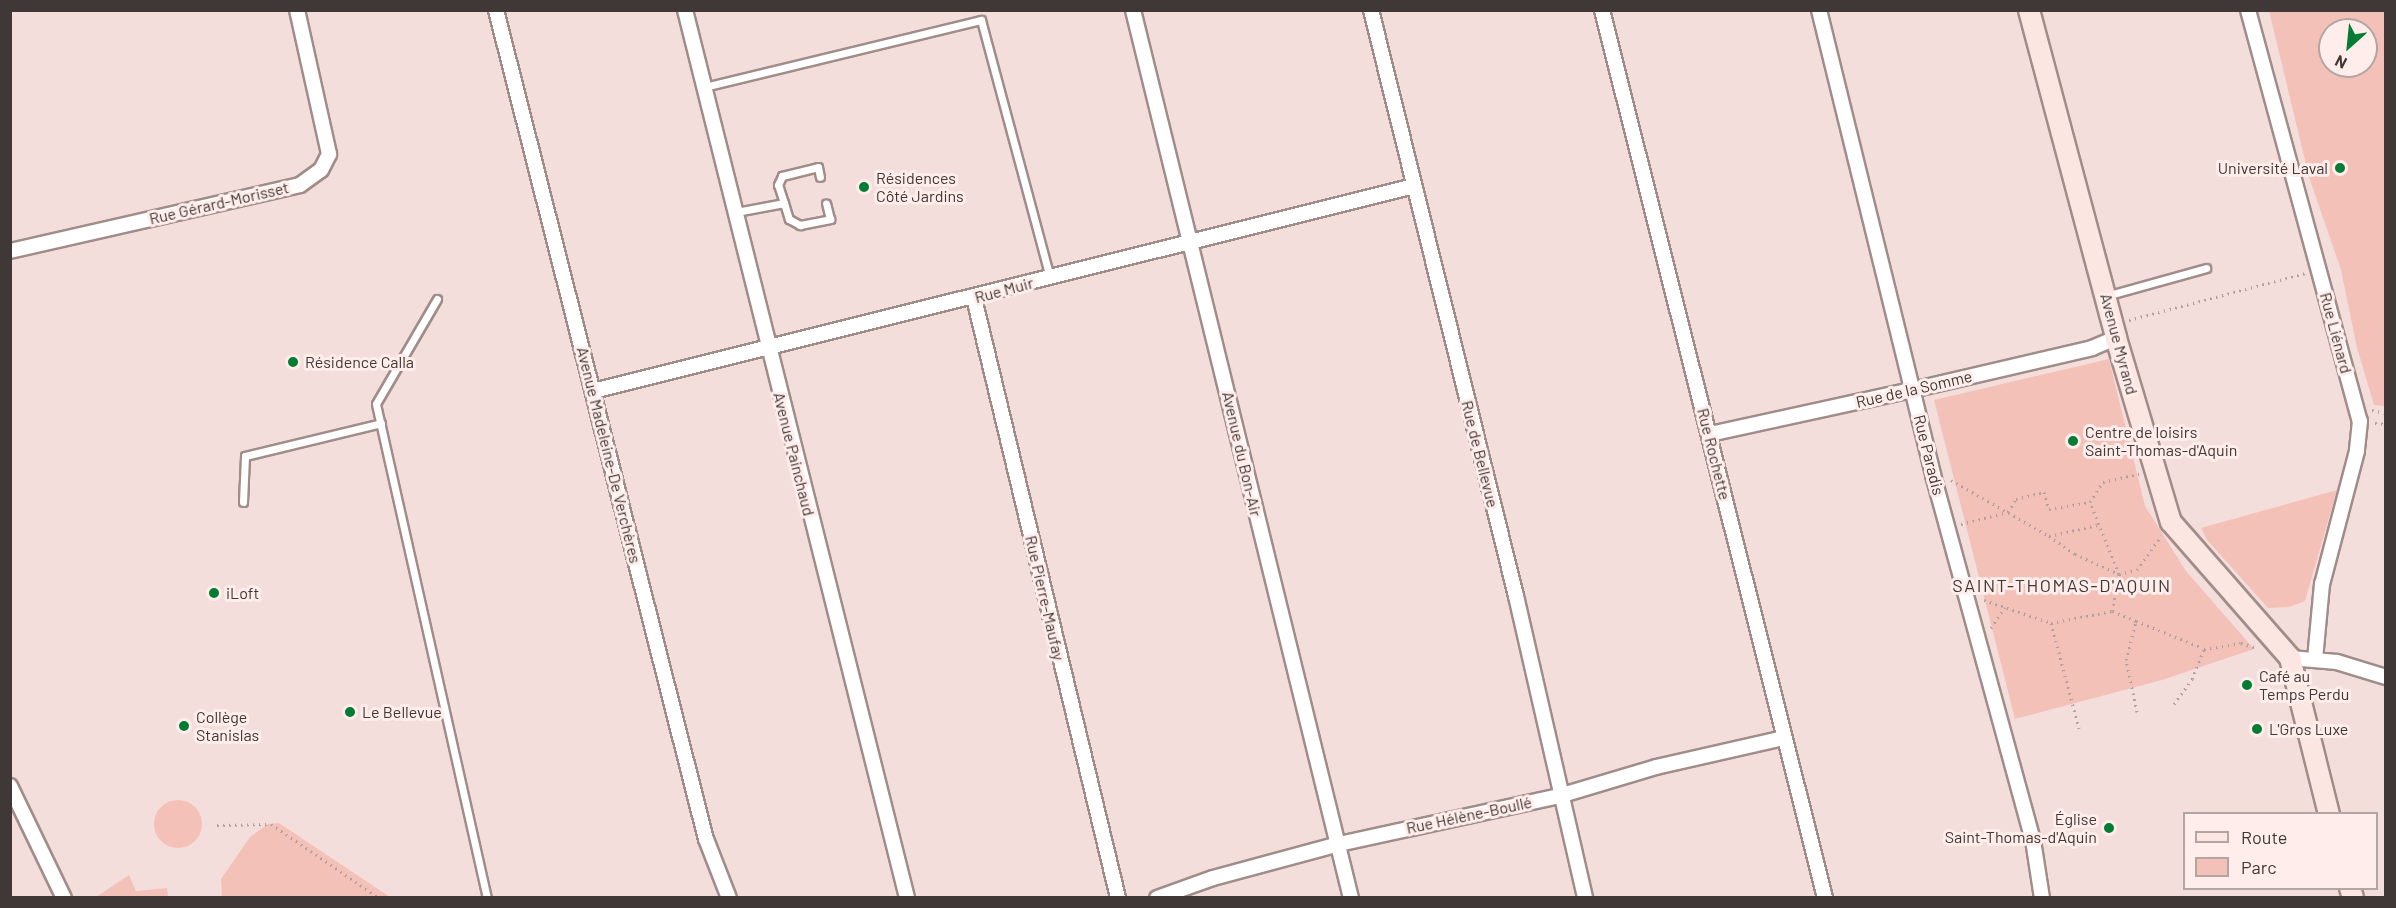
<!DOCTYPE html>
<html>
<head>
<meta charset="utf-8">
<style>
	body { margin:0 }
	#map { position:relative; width:2396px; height:908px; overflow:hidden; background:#f4dedb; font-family:Barlow,sans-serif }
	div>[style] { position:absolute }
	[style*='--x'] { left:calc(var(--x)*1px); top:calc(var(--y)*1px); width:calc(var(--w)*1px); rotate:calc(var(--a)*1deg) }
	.green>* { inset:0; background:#f4c1b9 }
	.round { border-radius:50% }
	.path>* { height:3px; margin-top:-1.5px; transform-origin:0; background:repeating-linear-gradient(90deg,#b1a09e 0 1.5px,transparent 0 6px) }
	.roads { filter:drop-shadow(2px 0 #a08c89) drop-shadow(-2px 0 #a08c89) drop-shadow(0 2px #a08c89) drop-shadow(0 -2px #a08c89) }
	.lane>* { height:7px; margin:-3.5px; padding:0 3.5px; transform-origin:3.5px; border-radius:3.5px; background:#fff }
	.street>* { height:14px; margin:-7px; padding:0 7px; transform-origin:7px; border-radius:7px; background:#fff }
	.secondary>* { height:20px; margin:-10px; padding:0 10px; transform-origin:10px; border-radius:10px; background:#fbe6e2 }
	.dots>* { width:16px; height:16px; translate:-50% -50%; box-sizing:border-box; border:3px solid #feedea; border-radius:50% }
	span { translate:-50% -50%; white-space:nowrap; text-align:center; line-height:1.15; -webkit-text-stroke:6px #feedea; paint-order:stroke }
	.poi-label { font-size:16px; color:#403836 }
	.right { translate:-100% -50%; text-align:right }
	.left { translate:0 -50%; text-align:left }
	.street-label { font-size:16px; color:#403836 }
	.neighbourhood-label { font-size:18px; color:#403836; letter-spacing:1.5px }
	.frame { position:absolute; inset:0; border:12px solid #403836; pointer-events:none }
	.legend { position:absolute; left:2183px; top:812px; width:195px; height:78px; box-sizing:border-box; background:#feedea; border:2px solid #b2a5a2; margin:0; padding:8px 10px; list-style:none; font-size:18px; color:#403836 }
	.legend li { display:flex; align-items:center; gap:12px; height:30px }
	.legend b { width:30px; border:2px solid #b2a5a2 }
	.north { position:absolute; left:2318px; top:18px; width:60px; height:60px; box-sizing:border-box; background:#feedea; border:2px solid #b2a5a2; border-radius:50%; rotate:207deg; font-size:16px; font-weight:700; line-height:24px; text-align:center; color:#403836 }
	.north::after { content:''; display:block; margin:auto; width:21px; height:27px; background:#047c34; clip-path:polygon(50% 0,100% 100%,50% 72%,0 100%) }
</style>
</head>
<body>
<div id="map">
	<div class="green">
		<i style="clip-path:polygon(evenodd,2269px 11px,2385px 11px,2385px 406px,2374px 405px,2357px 348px,2341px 270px,2309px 177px,2269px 11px,2330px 30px,2366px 30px,2366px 66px,2330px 66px,2330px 30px)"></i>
		<i style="clip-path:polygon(2109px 359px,2145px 506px,2186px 571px,2254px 649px,2162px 680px,2015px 719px,1934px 400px)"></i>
		<i style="clip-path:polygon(2337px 490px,2305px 601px,2289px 607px,2268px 608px,2207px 540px,2201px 528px)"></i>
		<i class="round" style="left:154px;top:800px;width:48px;height:48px"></i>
		<i style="clip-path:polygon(279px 823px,390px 897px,222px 897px,221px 879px,250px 837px,268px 824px)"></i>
		<i style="clip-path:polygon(129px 875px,136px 891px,167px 888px,168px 897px,96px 897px)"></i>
	</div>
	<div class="path">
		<i style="--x:2129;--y:320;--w:183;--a:-14.9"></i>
		<i style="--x:2372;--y:410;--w:14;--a:12"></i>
		<i style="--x:2375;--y:423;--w:11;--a:5"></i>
		<i style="--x:1951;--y:480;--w:113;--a:29.7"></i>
		<i style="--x:2049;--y:536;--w:50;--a:-12.7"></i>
		<i style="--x:1961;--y:524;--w:49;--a:-14.3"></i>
		<i style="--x:2008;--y:512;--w:15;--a:-58"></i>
		<i style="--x:2016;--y:499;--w:29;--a:-14"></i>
		<i style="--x:2044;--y:492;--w:18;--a:74"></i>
		<i style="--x:2049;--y:509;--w:42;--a:-9.7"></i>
		<i style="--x:2049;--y:536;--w:32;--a:35"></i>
		<i style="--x:2075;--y:554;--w:48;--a:24.4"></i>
		<i style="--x:2119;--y:574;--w:18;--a:-13"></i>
		<i style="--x:2137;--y:570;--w:42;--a:-54.8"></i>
		<i style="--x:1984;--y:600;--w:71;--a:18.9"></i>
		<i style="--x:2051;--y:623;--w:109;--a:75.1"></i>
		<i style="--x:2136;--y:621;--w:72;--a:21.9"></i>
		<i style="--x:2051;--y:623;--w:62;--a:-11.1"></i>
		<i style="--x:1991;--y:628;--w:25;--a:-56"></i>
		<i style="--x:2174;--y:704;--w:31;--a:-54"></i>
		<i style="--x:2192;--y:679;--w:32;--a:-68"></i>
		<i style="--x:2204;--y:649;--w:37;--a:-9"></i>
		<i style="--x:2241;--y:643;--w:17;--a:17"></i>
		<i style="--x:2137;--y:712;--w:53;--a:-101.9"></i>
		<i style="--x:2126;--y:660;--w:40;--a:-75.6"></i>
		<i style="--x:2136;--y:621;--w:26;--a:-157"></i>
		<i style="--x:2112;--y:611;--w:38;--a:-79"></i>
		<i style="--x:2119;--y:574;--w:78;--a:-111.9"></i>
		<i style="--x:2090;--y:502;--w:24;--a:-57"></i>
		<i style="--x:2103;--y:482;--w:37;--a:-13"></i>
		<i style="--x:217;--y:825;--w:54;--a:-1.1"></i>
		<i style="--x:271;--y:824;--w:131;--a:34.4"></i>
	</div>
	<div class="roads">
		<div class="lane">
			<i style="--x:704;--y:87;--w:285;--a:-13.6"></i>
			<i style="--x:981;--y:20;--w:267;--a:75"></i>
			<i style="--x:784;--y:203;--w:19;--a:-108"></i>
			<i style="--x:778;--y:185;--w:10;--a:-66"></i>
			<i style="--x:782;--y:176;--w:37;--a:-14"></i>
			<i style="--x:818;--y:167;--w:10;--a:79"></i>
			<i style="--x:736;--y:212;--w:49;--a:-10.6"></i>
			<i style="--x:784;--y:203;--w:17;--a:73"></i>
			<i style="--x:789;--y:219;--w:13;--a:29"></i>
			<i style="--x:800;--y:225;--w:31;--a:-11"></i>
			<i style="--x:830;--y:219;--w:16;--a:-104"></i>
			<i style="--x:2106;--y:296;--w:104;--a:-15.6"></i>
			<i style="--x:437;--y:299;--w:121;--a:120.2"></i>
			<i style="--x:376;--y:404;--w:506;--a:77.34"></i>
			<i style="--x:243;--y:502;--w:46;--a:-87.5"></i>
			<i style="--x:245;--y:456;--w:140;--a:-13.6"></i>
		</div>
		<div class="street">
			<i style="--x:496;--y:10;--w:855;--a:75.79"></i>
			<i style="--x:706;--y:839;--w:63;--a:68.7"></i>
			<i style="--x:685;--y:10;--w:915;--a:75.96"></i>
			<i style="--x:1133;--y:10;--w:914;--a:76.21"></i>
			<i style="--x:1371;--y:10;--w:604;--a:76.1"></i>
			<i style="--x:1516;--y:596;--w:310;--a:77.1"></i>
			<i style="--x:1602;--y:10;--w:916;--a:75.9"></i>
			<i style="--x:1819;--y:10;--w:479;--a:76.2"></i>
			<i style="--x:1933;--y:475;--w:378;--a:74.7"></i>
			<i style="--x:2033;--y:840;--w:59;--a:81.2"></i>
			<i style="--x:2248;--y:10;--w:426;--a:74.8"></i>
			<i style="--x:2360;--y:421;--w:30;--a:96"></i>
			<i style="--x:2357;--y:451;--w:138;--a:104.7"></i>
			<i style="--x:2322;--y:584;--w:75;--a:95.3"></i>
			<i style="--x:10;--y:251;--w:297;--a:-12.8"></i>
			<i style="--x:300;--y:185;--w:26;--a:-36"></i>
			<i style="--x:321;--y:170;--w:18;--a:-63"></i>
			<i style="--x:329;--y:154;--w:148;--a:-102.5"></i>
			<i style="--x:974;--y:298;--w:617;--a:76.5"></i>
			<i style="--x:593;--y:391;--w:846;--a:-14.02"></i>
			<i style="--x:1710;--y:434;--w:207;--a:-12.3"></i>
			<i style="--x:1912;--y:390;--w:185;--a:-13.1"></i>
			<i style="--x:2092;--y:348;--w:26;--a:-23"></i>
			<i style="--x:2290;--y:658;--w:47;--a:4.9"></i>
			<i style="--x:2337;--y:662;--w:51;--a:17"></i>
			<i style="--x:10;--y:786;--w:124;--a:64.3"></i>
			<i style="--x:1157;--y:898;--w:59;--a:-19.7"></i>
			<i style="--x:1213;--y:878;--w:131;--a:-15.1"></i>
			<i style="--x:1339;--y:844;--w:225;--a:-12.3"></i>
			<i style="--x:1559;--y:796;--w:101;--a:-16.6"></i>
			<i style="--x:1656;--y:767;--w:131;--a:-12.8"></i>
		</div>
		<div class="secondary">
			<i style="--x:2029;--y:10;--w:339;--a:75.1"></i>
			<i style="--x:2116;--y:338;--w:192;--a:73.4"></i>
			<i style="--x:2171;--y:522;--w:181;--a:48.8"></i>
			<i style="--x:2290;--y:658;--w:161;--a:76"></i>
			<i style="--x:2350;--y:888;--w:10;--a:73"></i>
		</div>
	</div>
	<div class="dots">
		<i style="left:2340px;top:168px;background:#047c34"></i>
		<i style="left:864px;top:187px;background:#047c34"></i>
		<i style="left:293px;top:362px;background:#047c34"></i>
		<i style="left:2073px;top:441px;background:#047c34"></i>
		<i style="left:214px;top:593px;background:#047c34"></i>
		<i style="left:2247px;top:685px;background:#047c34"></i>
		<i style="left:350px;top:712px;background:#047c34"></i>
		<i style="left:184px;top:726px;background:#047c34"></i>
		<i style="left:2257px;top:729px;background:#047c34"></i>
		<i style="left:2109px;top:828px;background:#047c34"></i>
	</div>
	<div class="poi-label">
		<span class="right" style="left:2328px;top:168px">Université Laval</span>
		<span class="left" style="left:876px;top:187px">Résidences<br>Côté Jardins</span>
		<span class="left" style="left:305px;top:362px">Résidence Calla</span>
		<span class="left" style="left:2085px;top:441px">Centre de loisirs<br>Saint-Thomas-d'Aquin</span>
		<span class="left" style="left:226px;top:593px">iLoft</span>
		<span class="left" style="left:2259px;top:685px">Café au<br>Temps Perdu</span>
		<span class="left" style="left:362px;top:712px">Le Bellevue</span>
		<span class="left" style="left:196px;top:726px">Collège<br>Stanislas</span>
		<span class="left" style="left:2269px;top:729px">L'Gros Luxe</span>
		<span class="right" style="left:2097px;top:828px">Église<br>Saint-Thomas-d'Aquin</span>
	</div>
	<div class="street-label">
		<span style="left:219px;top:203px;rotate:-13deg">Rue Gérard-Morisset</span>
		<span style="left:1004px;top:290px;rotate:-15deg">Rue Muir</span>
		<span style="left:2336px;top:333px;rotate:75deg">Rue Liénard</span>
		<span style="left:2119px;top:344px;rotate:75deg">Avenue Myrand</span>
		<span style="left:1914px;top:389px;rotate:-13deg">Rue de la Somme</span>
		<span style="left:794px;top:454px;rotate:76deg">Avenue Painchaud</span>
		<span style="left:1242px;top:454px;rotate:77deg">Avenue du Bon-Air</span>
		<span style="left:1480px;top:454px;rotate:76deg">Rue de Bellevue</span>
		<span style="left:1714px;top:454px;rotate:76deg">Rue Rochette</span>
		<span style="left:609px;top:455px;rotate:76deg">Avenue Madeleine-De Verchères</span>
		<span style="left:1929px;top:455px;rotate:76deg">Rue Paradis</span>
		<span style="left:1045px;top:598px;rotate:77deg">Rue Pierre-Maufay</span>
		<span style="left:1469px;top:815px;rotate:-12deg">Rue Hélène-Boullé</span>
	</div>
	<div class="neighbourhood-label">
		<span style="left:2062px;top:585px">SAINT-THOMAS-D'AQUIN</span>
	</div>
	<div class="frame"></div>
	<ul class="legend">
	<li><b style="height:8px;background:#fbe6e2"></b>Route</li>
	<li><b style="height:16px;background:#f4c1b9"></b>Parc</li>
	</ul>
	<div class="north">N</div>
</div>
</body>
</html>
